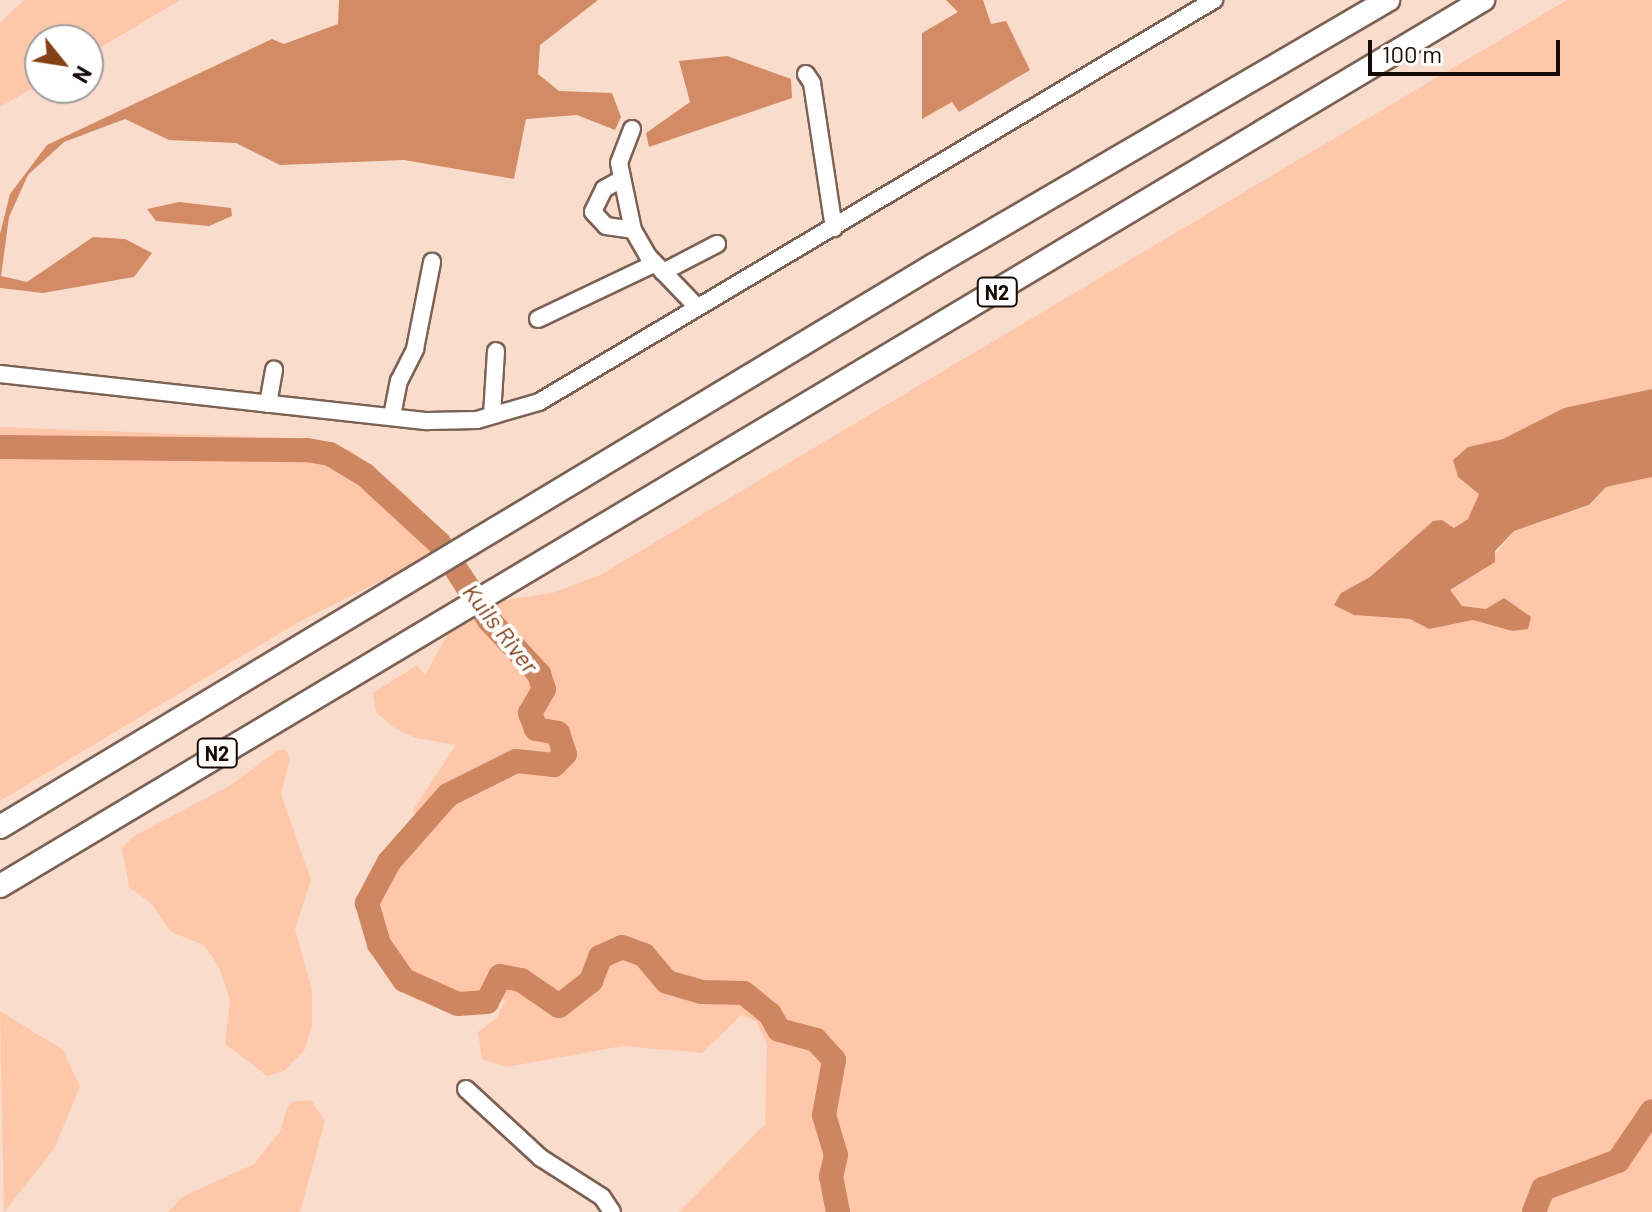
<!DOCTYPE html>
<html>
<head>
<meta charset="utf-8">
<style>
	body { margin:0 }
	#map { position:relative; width:1652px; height:1212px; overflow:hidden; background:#fadccd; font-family:Barlow,sans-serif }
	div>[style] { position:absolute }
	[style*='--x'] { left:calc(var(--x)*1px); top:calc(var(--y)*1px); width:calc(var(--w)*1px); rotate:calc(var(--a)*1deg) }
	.green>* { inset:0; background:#ffc7aa }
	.forest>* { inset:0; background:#d28b64 }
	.water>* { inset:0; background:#cd8660 }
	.river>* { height:24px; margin:-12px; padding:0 12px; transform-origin:12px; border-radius:12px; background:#cd8660 }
	.roads { filter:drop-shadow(2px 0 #7c6255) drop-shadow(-2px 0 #7c6255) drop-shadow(0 2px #7c6255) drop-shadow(0 -2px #7c6255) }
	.minor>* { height:16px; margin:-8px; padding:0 8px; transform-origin:8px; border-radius:8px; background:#fff }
	.highway>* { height:22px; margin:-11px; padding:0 11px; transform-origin:11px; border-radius:11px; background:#fff }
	span { translate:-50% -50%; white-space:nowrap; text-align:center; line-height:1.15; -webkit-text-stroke:8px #fff; paint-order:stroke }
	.shield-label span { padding:2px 6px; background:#fff; border:2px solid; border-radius:6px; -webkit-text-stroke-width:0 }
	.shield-label { font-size:20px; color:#140a06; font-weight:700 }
	.water-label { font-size:24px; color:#803e14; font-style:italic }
	.north { position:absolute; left:24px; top:24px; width:80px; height:80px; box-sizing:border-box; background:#fff; border:2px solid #a19d9b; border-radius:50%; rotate:120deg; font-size:22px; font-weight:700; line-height:32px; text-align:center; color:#140a06 }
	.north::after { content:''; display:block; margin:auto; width:28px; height:36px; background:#854015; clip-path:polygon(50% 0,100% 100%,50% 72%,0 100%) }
	.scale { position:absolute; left:1368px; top:40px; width:192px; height:36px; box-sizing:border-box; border:4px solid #140a06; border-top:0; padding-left:10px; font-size:24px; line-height:28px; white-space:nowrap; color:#140a06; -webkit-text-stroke:6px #fff; paint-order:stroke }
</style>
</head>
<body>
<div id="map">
	<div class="green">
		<i style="clip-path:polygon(24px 0,180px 0,88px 55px,88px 40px,40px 40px,40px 84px,0 107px,0 23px)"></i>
		<i style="clip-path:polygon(1567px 0,1652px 0,1652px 389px,1564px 408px,1503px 439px,1468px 447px,1458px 477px,1479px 494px,1468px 519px,1454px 529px,1433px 521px,1370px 577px,1341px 593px,1354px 615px,1410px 619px,1429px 629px,1473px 620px,1512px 631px,1486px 609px,1461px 606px,1450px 590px,1482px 571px,1514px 531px,1589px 506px,1606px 487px,1652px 477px,1652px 1212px,679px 1212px,765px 1124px,767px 1044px,756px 1021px,741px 1015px,702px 1053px,623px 1046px,506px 1067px,482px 1059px,478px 1032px,497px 1018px,505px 1001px,495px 989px,487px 1002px,458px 1004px,404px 980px,379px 944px,367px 903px,389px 862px,420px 827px,413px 810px,456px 745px,416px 738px,394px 728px,376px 712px,373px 693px,417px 665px,425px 675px,449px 632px,504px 600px,552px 593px,600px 575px)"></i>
		<i style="clip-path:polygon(0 427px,316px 439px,351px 451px,410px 498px,430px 529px,435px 554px,297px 623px,0 801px)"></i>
		<i style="clip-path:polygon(278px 750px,286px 750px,290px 758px,281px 794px,311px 880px,295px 929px,312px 990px,312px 1026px,304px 1051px,284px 1071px,267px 1076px,225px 1044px,230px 1000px,219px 967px,204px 945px,171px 932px,151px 903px,129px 887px,122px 848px,134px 836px,229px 786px)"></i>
		<i style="clip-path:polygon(0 1011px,63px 1050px,80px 1087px,54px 1149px,4px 1212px)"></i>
		<i style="clip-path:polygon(311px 1100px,325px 1121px,300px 1212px,168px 1212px,182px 1197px,254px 1164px,281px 1130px,287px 1107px,294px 1101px)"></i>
	</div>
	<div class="forest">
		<i style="clip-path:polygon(339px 0,598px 0,540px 45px,538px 74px,559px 91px,612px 93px,621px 117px,615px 130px,577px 115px,526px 119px,514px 179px,404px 160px,280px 165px,236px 143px,169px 140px,125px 119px,64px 142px,28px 175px,9px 217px,1px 276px,27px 282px,93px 237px,125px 239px,152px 253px,134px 277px,43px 293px,0 288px,0 234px,10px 194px,47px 145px,272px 39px,284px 44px,338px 24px)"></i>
		<i style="clip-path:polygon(946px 0,983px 0,991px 24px,1006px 21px,1030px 70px,959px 112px,952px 102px,922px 119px,922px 33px,958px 12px)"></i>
		<i style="clip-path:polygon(727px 56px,791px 79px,792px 98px,649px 147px,646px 133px,690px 102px,679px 61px)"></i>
		<i style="clip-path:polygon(179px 202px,231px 208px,232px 216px,209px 226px,156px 221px,147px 209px)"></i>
	</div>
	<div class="water">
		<i style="clip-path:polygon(1652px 389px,1652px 477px,1606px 487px,1589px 505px,1514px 531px,1495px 551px,1495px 562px,1450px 590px,1462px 606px,1486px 609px,1504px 598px,1531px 617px,1528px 629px,1512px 631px,1473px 620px,1429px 629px,1410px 619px,1354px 615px,1334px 605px,1341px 593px,1370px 577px,1433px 521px,1442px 520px,1454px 528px,1468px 519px,1479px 494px,1458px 477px,1453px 460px,1468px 447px,1503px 439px,1564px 408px)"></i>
	</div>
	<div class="river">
		<i style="--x:0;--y:447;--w:307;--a:0.6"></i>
		<i style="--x:307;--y:450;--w:23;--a:10"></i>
		<i style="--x:330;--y:454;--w:41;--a:31"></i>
		<i style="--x:365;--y:475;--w:100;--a:42.6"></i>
		<i style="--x:439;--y:543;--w:92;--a:57"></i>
		<i style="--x:489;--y:620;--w:74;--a:47.2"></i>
		<i style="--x:539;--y:674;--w:16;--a:72"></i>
		<i style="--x:544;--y:689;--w:28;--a:120"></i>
		<i style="--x:530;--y:713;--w:17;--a:69"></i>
		<i style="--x:536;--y:729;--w:22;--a:10"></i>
		<i style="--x:558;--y:733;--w:22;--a:72"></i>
		<i style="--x:565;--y:754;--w:16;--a:135"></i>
		<i style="--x:554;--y:765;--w:38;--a:-174"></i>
		<i style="--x:516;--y:761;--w:76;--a:153.4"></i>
		<i style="--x:448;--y:795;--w:89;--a:131.4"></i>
		<i style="--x:389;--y:862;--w:47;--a:118.2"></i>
		<i style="--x:367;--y:903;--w:43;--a:73.7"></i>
		<i style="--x:379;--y:944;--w:44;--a:55.2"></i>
		<i style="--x:404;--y:980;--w:59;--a:24"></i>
		<i style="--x:458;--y:1004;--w:29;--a:-4"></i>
		<i style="--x:487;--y:1002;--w:29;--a:-63"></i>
		<i style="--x:500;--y:976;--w:21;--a:11"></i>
		<i style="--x:521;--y:980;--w:46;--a:34.4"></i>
		<i style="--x:559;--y:1006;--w:41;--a:-38"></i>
		<i style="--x:591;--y:981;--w:26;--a:-69"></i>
		<i style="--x:600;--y:957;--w:24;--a:-24"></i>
		<i style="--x:622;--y:947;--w:23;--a:20"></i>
		<i style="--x:644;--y:955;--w:35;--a:50"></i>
		<i style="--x:667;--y:982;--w:35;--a:16"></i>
		<i style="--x:701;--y:992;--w:43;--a:1.3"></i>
		<i style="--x:744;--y:993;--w:33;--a:39"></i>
		<i style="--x:770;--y:1014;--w:18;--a:61"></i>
		<i style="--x:779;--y:1030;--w:38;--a:15"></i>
		<i style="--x:816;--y:1040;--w:27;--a:48"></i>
		<i style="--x:834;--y:1060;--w:56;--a:100.3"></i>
		<i style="--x:824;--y:1115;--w:42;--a:73.3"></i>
		<i style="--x:836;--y:1155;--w:22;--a:103"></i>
		<i style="--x:831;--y:1176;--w:37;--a:79"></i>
		<i style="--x:1534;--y:1212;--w:25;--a:-69"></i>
		<i style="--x:1543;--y:1189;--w:80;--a:-20.5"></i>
		<i style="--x:1618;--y:1161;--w:60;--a:-55.8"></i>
	</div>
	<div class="roads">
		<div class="minor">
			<i style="--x:806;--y:74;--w:11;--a:56"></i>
			<i style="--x:812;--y:83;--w:147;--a:81.4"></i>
			<i style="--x:632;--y:129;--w:36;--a:111"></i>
			<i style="--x:619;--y:163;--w:68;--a:78.2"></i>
			<i style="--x:633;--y:230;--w:30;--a:60"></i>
			<i style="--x:648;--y:256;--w:71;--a:46.1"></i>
			<i style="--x:620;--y:180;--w:18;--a:151"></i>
			<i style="--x:604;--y:189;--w:25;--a:116"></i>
			<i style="--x:593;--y:212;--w:19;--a:47"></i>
			<i style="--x:606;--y:226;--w:27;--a:8"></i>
			<i style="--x:663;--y:272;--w:61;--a:-27.4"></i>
			<i style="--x:538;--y:319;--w:128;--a:-25.4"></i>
			<i style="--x:0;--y:374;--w:430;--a:6.3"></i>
			<i style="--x:427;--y:421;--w:50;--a:-1.1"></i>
			<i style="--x:477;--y:420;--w:65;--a:-16.2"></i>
			<i style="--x:539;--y:402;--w:786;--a:-30.78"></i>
			<i style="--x:268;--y:404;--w:35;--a:-80"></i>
			<i style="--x:492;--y:415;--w:64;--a:-86.4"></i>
			<i style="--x:392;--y:416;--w:36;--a:-79"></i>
			<i style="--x:399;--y:381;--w:36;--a:-63"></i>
			<i style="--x:415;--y:349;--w:89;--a:-78.9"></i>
			<i style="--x:466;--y:1089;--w:102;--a:42.6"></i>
			<i style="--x:541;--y:1158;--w:72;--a:32.6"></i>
			<i style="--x:602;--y:1197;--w:18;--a:56"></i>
		</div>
		<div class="highway">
			<i style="--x:0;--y:827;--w:1090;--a:-31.04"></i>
			<i style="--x:934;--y:265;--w:526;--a:-30.27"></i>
			<i style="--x:0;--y:886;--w:1728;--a:-30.86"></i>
		</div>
	</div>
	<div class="shield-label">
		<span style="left:997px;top:292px">N2</span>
		<span style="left:217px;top:753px">N2</span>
	</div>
	<div class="water-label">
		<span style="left:501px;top:628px;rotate:52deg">Kuils River</span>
	</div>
	<div class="north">N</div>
	<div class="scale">100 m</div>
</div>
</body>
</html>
